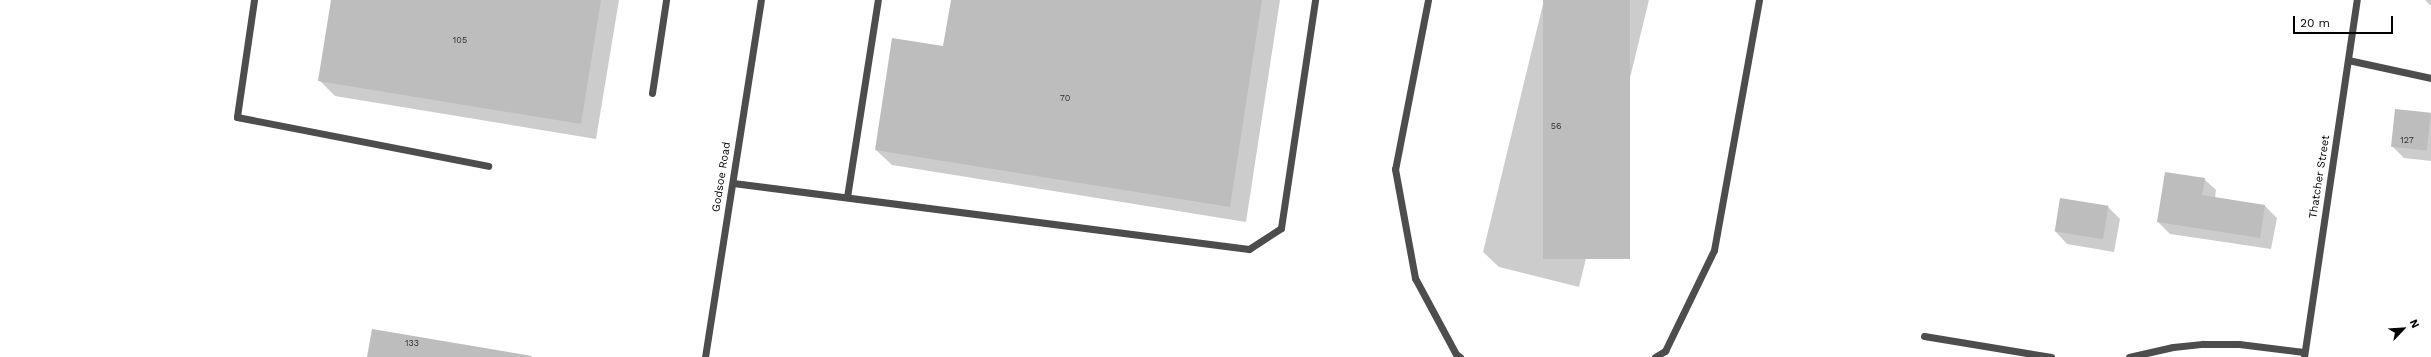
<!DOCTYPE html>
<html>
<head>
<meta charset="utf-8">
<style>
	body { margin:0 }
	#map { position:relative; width:2431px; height:357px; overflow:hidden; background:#fff; font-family:"Work Sans",sans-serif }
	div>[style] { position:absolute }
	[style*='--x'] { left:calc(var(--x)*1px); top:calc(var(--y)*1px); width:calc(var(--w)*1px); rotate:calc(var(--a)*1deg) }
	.shadow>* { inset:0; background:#0003 }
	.building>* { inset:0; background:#bdbdbd; transform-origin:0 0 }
	.minor>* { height:7px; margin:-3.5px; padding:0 3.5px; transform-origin:3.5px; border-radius:3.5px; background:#4d4d4d }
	span { translate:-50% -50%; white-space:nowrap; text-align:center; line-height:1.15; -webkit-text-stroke:3px #fff; paint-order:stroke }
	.number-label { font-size:9px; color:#2f2f2f }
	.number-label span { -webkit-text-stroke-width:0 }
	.street-label { font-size:11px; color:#000 }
	.north { position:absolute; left:2383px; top:309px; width:40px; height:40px; -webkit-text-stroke:3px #fff; paint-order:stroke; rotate:65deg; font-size:11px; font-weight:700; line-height:16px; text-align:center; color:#000 }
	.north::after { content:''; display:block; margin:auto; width:14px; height:18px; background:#000; clip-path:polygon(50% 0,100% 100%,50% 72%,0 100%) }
	.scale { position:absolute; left:2293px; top:16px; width:100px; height:18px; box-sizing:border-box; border:2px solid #000; border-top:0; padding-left:5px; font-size:12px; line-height:14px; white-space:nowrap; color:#000; -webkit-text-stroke:3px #fff; paint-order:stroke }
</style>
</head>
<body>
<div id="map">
	<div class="shadow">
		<i style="clip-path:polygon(332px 0,619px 0,596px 139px,335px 96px,319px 80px)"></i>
		<i style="clip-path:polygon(952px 0,1280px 0,1246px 222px,892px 165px,876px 150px,944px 47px)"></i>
		<i style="clip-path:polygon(1544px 0,1649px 0,1579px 287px,1499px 267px,1483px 252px)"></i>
		<i style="clip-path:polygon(2425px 0,2431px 0,2431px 6px)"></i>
		<i style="clip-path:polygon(2431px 114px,2431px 161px,2404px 158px,2392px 146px)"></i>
		<i style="clip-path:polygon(2204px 179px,2216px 190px,2215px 198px,2265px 206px,2277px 218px,2271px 249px,2170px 234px,2158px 222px)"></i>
		<i style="clip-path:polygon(2061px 199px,2108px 207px,2120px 219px,2114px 252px,2067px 244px,2056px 232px)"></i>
	</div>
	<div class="building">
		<i style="clip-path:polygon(331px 0,601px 0,581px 124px,318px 81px)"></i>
		<i style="clip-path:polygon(951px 0,1262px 0,1230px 207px,875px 150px,892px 38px,943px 46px)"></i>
		<i style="left:1543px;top:0;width:87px;height:259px"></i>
		<i style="left:2395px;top:109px;width:36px;height:38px;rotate:6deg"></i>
		<i style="clip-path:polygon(2165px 172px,2205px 178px,2202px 195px,2265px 205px,2260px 238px,2157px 222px)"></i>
		<i style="left:2060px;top:198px;width:49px;height:34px;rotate:9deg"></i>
		<i style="clip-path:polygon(372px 329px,532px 356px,531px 357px,367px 357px)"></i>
	</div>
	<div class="minor">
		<i style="--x:254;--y:0;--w:118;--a:98.3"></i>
		<i style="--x:237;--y:117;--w:256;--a:11"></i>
		<i style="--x:1428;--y:0;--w:172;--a:101"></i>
		<i style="--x:1395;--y:169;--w:111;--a:79.6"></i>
		<i style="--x:1415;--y:278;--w:86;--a:61.7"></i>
		<i style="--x:1456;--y:354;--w:5;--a:37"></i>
		<i style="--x:2348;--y:60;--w:85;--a:12.2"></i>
		<i style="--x:652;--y:93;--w:94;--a:-81.4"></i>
		<i style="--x:733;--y:183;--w:520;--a:7.29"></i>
		<i style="--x:1249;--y:249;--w:38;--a:-33"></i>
		<i style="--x:1281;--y:228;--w:231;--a:-81.5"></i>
		<i style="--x:847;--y:197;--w:199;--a:-81.1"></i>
		<i style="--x:1924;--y:336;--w:129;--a:9.4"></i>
		<i style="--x:705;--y:357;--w:361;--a:-81.1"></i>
		<i style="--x:1655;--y:357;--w:12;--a:-31"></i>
		<i style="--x:1665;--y:351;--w:112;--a:-64.1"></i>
		<i style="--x:1714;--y:250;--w:254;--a:-79.8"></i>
		<i style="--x:2129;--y:357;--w:45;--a:-12.8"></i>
		<i style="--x:2173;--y:347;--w:30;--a:-6"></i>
		<i style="--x:2203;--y:344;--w:36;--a:0"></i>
		<i style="--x:2239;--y:344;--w:65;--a:7"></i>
		<i style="--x:2304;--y:357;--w:361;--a:-81.6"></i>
	</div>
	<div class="number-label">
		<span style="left:460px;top:40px">105</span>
		<span style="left:1065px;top:98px">70</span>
		<span style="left:1556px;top:126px">56</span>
		<span style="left:2407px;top:140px">127</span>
		<span style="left:412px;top:343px">133</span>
	</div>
	<div class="street-label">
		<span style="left:722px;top:177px;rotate:-81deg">Godsoe Road</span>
		<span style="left:2320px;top:177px;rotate:-81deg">Thatcher Street</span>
	</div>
	<div class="north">N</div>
	<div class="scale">20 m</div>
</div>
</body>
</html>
